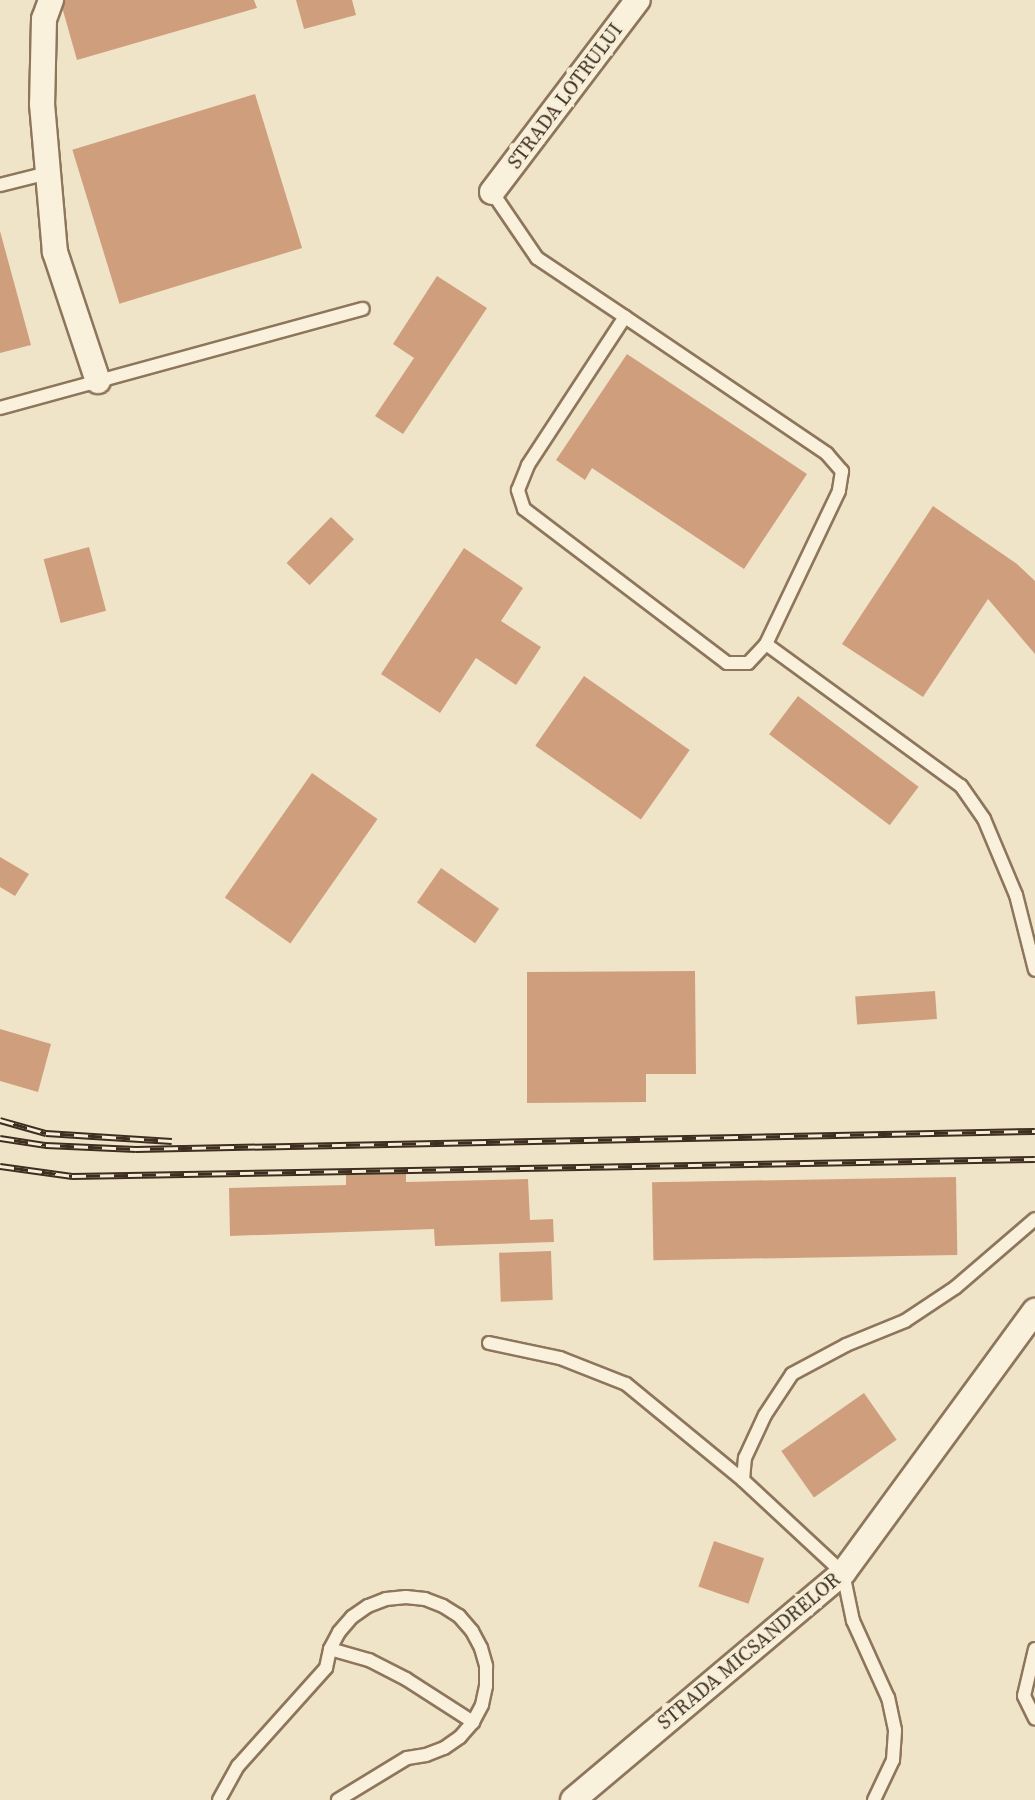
<!DOCTYPE html>
<html>
<head>
<meta charset="utf-8">
<style>
	body { margin:0 }
	#map { position:relative; width:1035px; height:1800px; overflow:hidden; background:#f0e4c8; font-family:"Source Serif 4",serif }
	div>[style] { position:absolute }
	[style*='--x'] { left:calc(var(--x)*1px); top:calc(var(--y)*1px); width:calc(var(--w)*1px); rotate:calc(var(--a)*1deg) }
	.building>* { inset:0; background:#cf9f7d; transform-origin:0 0 }
	.roads { filter:drop-shadow(2px 0 #8d765c) drop-shadow(-2px 0 #8d765c) drop-shadow(0 2px #8d765c) drop-shadow(0 -2px #8d765c) }
	.lane>* { height:12px; margin:-6px; padding:0 6px; transform-origin:6px; border-radius:6px; background:#faf1dc }
	.street>* { height:24px; margin:-12px; padding:0 12px; transform-origin:12px; border-radius:12px; background:#faf1dc }
	.rail>* { height:7px; margin-top:-3.5px; transform-origin:0; background:repeating-linear-gradient(90deg,#f7eed8 0 14px,#3d2e20 0 28px); box-sizing:border-box; border-block:2px solid #3d2e20 }
	span { translate:-50% -50%; white-space:nowrap; text-align:center; line-height:1.15; -webkit-text-stroke:6px #f7eed8; paint-order:stroke }
	.street-label { font-size:20px; color:#3d2e20 }
</style>
</head>
<body>
<div id="map">
	<div class="building">
		<i style="clip-path:polygon(60px 0,254px 0,257px 8px,77px 60px)"></i>
		<i style="clip-path:polygon(296px 0,352px 0,356px 15px,304px 29px)"></i>
		<i style="left:255px;top:94px;width:161px;height:191px;rotate:73deg"></i>
		<i style="clip-path:polygon(0 231px,31px 345px,0 353px)"></i>
		<i style="clip-path:polygon(437px 276px,487px 308px,403px 434px,375px 416px,414px 358px,393px 344px)"></i>
		<i style="clip-path:polygon(627px 354px,807px 474px,744px 569px,592px 468px,585px 480px,556px 460px)"></i>
		<i style="clip-path:polygon(933px 506px,1017px 564px,1035px 581px,1035px 654px,988px 599px,923px 697px,842px 644px)"></i>
		<i style="left:331px;top:517px;width:32px;height:64px;rotate:44deg"></i>
		<i style="left:89px;top:547px;width:66px;height:47px;rotate:75deg"></i>
		<i style="clip-path:polygon(464px 548px,523px 588px,501px 621px,541px 647px,516px 685px,476px 658px,440px 713px,381px 674px)"></i>
		<i style="left:584px;top:676px;width:129px;height:85px;rotate:35deg"></i>
		<i style="left:798px;top:696px;width:151px;height:48px;rotate:37deg"></i>
		<i style="left:312px;top:773px;width:80px;height:152px;rotate:35deg"></i>
		<i style="clip-path:polygon(0 857px,29px 874px,15px 896px,0 887px)"></i>
		<i style="left:441px;top:868px;width:71px;height:42px;rotate:35deg"></i>
		<i style="clip-path:polygon(695px 971px,696px 1074px,646px 1074px,646px 1102px,527px 1103px,527px 972px)"></i>
		<i style="left:935px;top:991px;width:28px;height:80px;rotate:86deg"></i>
		<i style="clip-path:polygon(0 1029px,51px 1044px,38px 1092px,0 1081px)"></i>
		<i style="clip-path:polygon(406px 1174px,406px 1182px,528px 1179px,530px 1220px,553px 1219px,554px 1242px,435px 1246px,434px 1229px,230px 1236px,229px 1188px,346px 1185px,346px 1175px)"></i>
		<i style="left:956px;top:1177px;width:78px;height:304px;rotate:89deg"></i>
		<i style="left:551px;top:1251px;width:49px;height:52px;rotate:88deg"></i>
		<i style="left:864px;top:1393px;width:57px;height:101px;rotate:55deg"></i>
		<i style="left:714px;top:1541px;width:53px;height:48px;rotate:19deg"></i>
	</div>
	<div class="roads">
		<div class="lane">
			<i style="--x:0;--y:185;--w:49;--a:-14"></i>
			<i style="--x:492;--y:192;--w:80;--a:55.7"></i>
			<i style="--x:537;--y:258;--w:106;--a:33.8"></i>
			<i style="--x:625;--y:317;--w:244;--a:34.1"></i>
			<i style="--x:827;--y:454;--w:23;--a:49"></i>
			<i style="--x:842;--y:471;--w:20;--a:99"></i>
			<i style="--x:839;--y:491;--w:170;--a:115.5"></i>
			<i style="--x:766;--y:644;--w:26;--a:133"></i>
			<i style="--x:748;--y:663;--w:21;--a:180"></i>
			<i style="--x:727;--y:663;--w:255;--a:-142.8"></i>
			<i style="--x:524;--y:509;--w:20;--a:-108"></i>
			<i style="--x:518;--y:490;--w:27;--a:-68"></i>
			<i style="--x:528;--y:465;--w:177;--a:-56.8"></i>
			<i style="--x:0;--y:408;--w:376;--a:-15.3"></i>
			<i style="--x:766;--y:644;--w:241;--a:36.1"></i>
			<i style="--x:961;--y:786;--w:40;--a:55.1"></i>
			<i style="--x:984;--y:819;--w:82;--a:67.2"></i>
			<i style="--x:1016;--y:895;--w:77;--a:75.8"></i>
			<i style="--x:489;--y:1343;--w:73;--a:11.9"></i>
			<i style="--x:560;--y:1358;--w:71;--a:21.5"></i>
			<i style="--x:626;--y:1384;--w:151;--a:39.4"></i>
			<i style="--x:330;--y:1649;--w:41;--a:15.8"></i>
			<i style="--x:369;--y:1660;--w:42;--a:27.2"></i>
			<i style="--x:406;--y:1679;--w:80;--a:32.7"></i>
			<i style="--x:1035;--y:1649;--w:48;--a:103.2"></i>
			<i style="--x:1024;--y:1696;--w:25;--a:64"></i>
			<i style="--x:219;--y:1800;--w:39;--a:-61"></i>
			<i style="--x:238;--y:1766;--w:132;--a:-48.1"></i>
			<i style="--x:326;--y:1668;--w:19;--a:-78"></i>
			<i style="--x:330;--y:1649;--w:19;--a:-62"></i>
			<i style="--x:339;--y:1632;--w:20;--a:-49"></i>
			<i style="--x:352;--y:1617;--w:19;--a:-35"></i>
			<i style="--x:368;--y:1606;--w:19;--a:-21"></i>
			<i style="--x:386;--y:1599;--w:20;--a:-6"></i>
			<i style="--x:406;--y:1597;--w:19;--a:6"></i>
			<i style="--x:425;--y:1599;--w:19;--a:21"></i>
			<i style="--x:443;--y:1606;--w:19;--a:32"></i>
			<i style="--x:459;--y:1616;--w:20;--a:49"></i>
			<i style="--x:472;--y:1631;--w:19;--a:62"></i>
			<i style="--x:481;--y:1648;--w:19;--a:74"></i>
			<i style="--x:486;--y:1666;--w:20;--a:90"></i>
			<i style="--x:486;--y:1686;--w:19;--a:102"></i>
			<i style="--x:482;--y:1705;--w:19;--a:118"></i>
			<i style="--x:473;--y:1722;--w:20;--a:131"></i>
			<i style="--x:460;--y:1737;--w:19;--a:145"></i>
			<i style="--x:444;--y:1748;--w:19;--a:159"></i>
			<i style="--x:426;--y:1755;--w:19;--a:171"></i>
			<i style="--x:407;--y:1758;--w:81;--a:148.7"></i>
			<i style="--x:874;--y:1800;--w:44;--a:-64.6"></i>
			<i style="--x:893;--y:1760;--w:30;--a:-86"></i>
			<i style="--x:895;--y:1730;--w:33;--a:-102"></i>
			<i style="--x:888;--y:1698;--w:85;--a:-114.4"></i>
			<i style="--x:853;--y:1621;--w:49;--a:-101.8"></i>
			<i style="--x:843;--y:1573;--w:137;--a:-137.1"></i>
			<i style="--x:743;--y:1480;--w:22;--a:-85"></i>
			<i style="--x:745;--y:1458;--w:47;--a:-65.1"></i>
			<i style="--x:765;--y:1415;--w:49;--a:-56.6"></i>
			<i style="--x:792;--y:1374;--w:61;--a:-28.2"></i>
			<i style="--x:846;--y:1345;--w:64;--a:-22.1"></i>
			<i style="--x:905;--y:1321;--w:61;--a:-33.7"></i>
			<i style="--x:956;--y:1287;--w:104;--a:-40.7"></i>
		</div>
		<div class="street">
			<i style="--x:51;--y:0;--w:20;--a:110"></i>
			<i style="--x:44;--y:19;--w:85;--a:91.3"></i>
			<i style="--x:42;--y:104;--w:149;--a:85"></i>
			<i style="--x:55;--y:252;--w:136;--a:71.6"></i>
			<i style="--x:492;--y:192;--w:241;--a:-52.8"></i>
			<i style="--x:573;--y:1800;--w:353;--a:-40.1"></i>
			<i style="--x:843;--y:1573;--w:325;--a:-53.8"></i>
		</div>
	</div>
	<div class="rail">
		<i style="--x:0;--y:1120;--w:48;--a:15.8"></i>
		<i style="--x:46;--y:1133;--w:126;--a:3.6"></i>
		<i style="--x:0;--y:1138;--w:47;--a:8.7"></i>
		<i style="--x:46;--y:1145;--w:90;--a:2.5"></i>
		<i style="--x:136;--y:1149;--w:899;--a:-1.15"></i>
		<i style="--x:0;--y:1166;--w:73;--a:7.9"></i>
		<i style="--x:72;--y:1176;--w:963;--a:-1.01"></i>
	</div>
	<div class="street-label">
		<span style="left:565px;top:96px;rotate:-53deg">STRADA LOTRULUI</span>
		<span style="left:749px;top:1651px;rotate:-40deg">STRADA MICSANDRELOR</span>
	</div>
</div>
</body>
</html>
